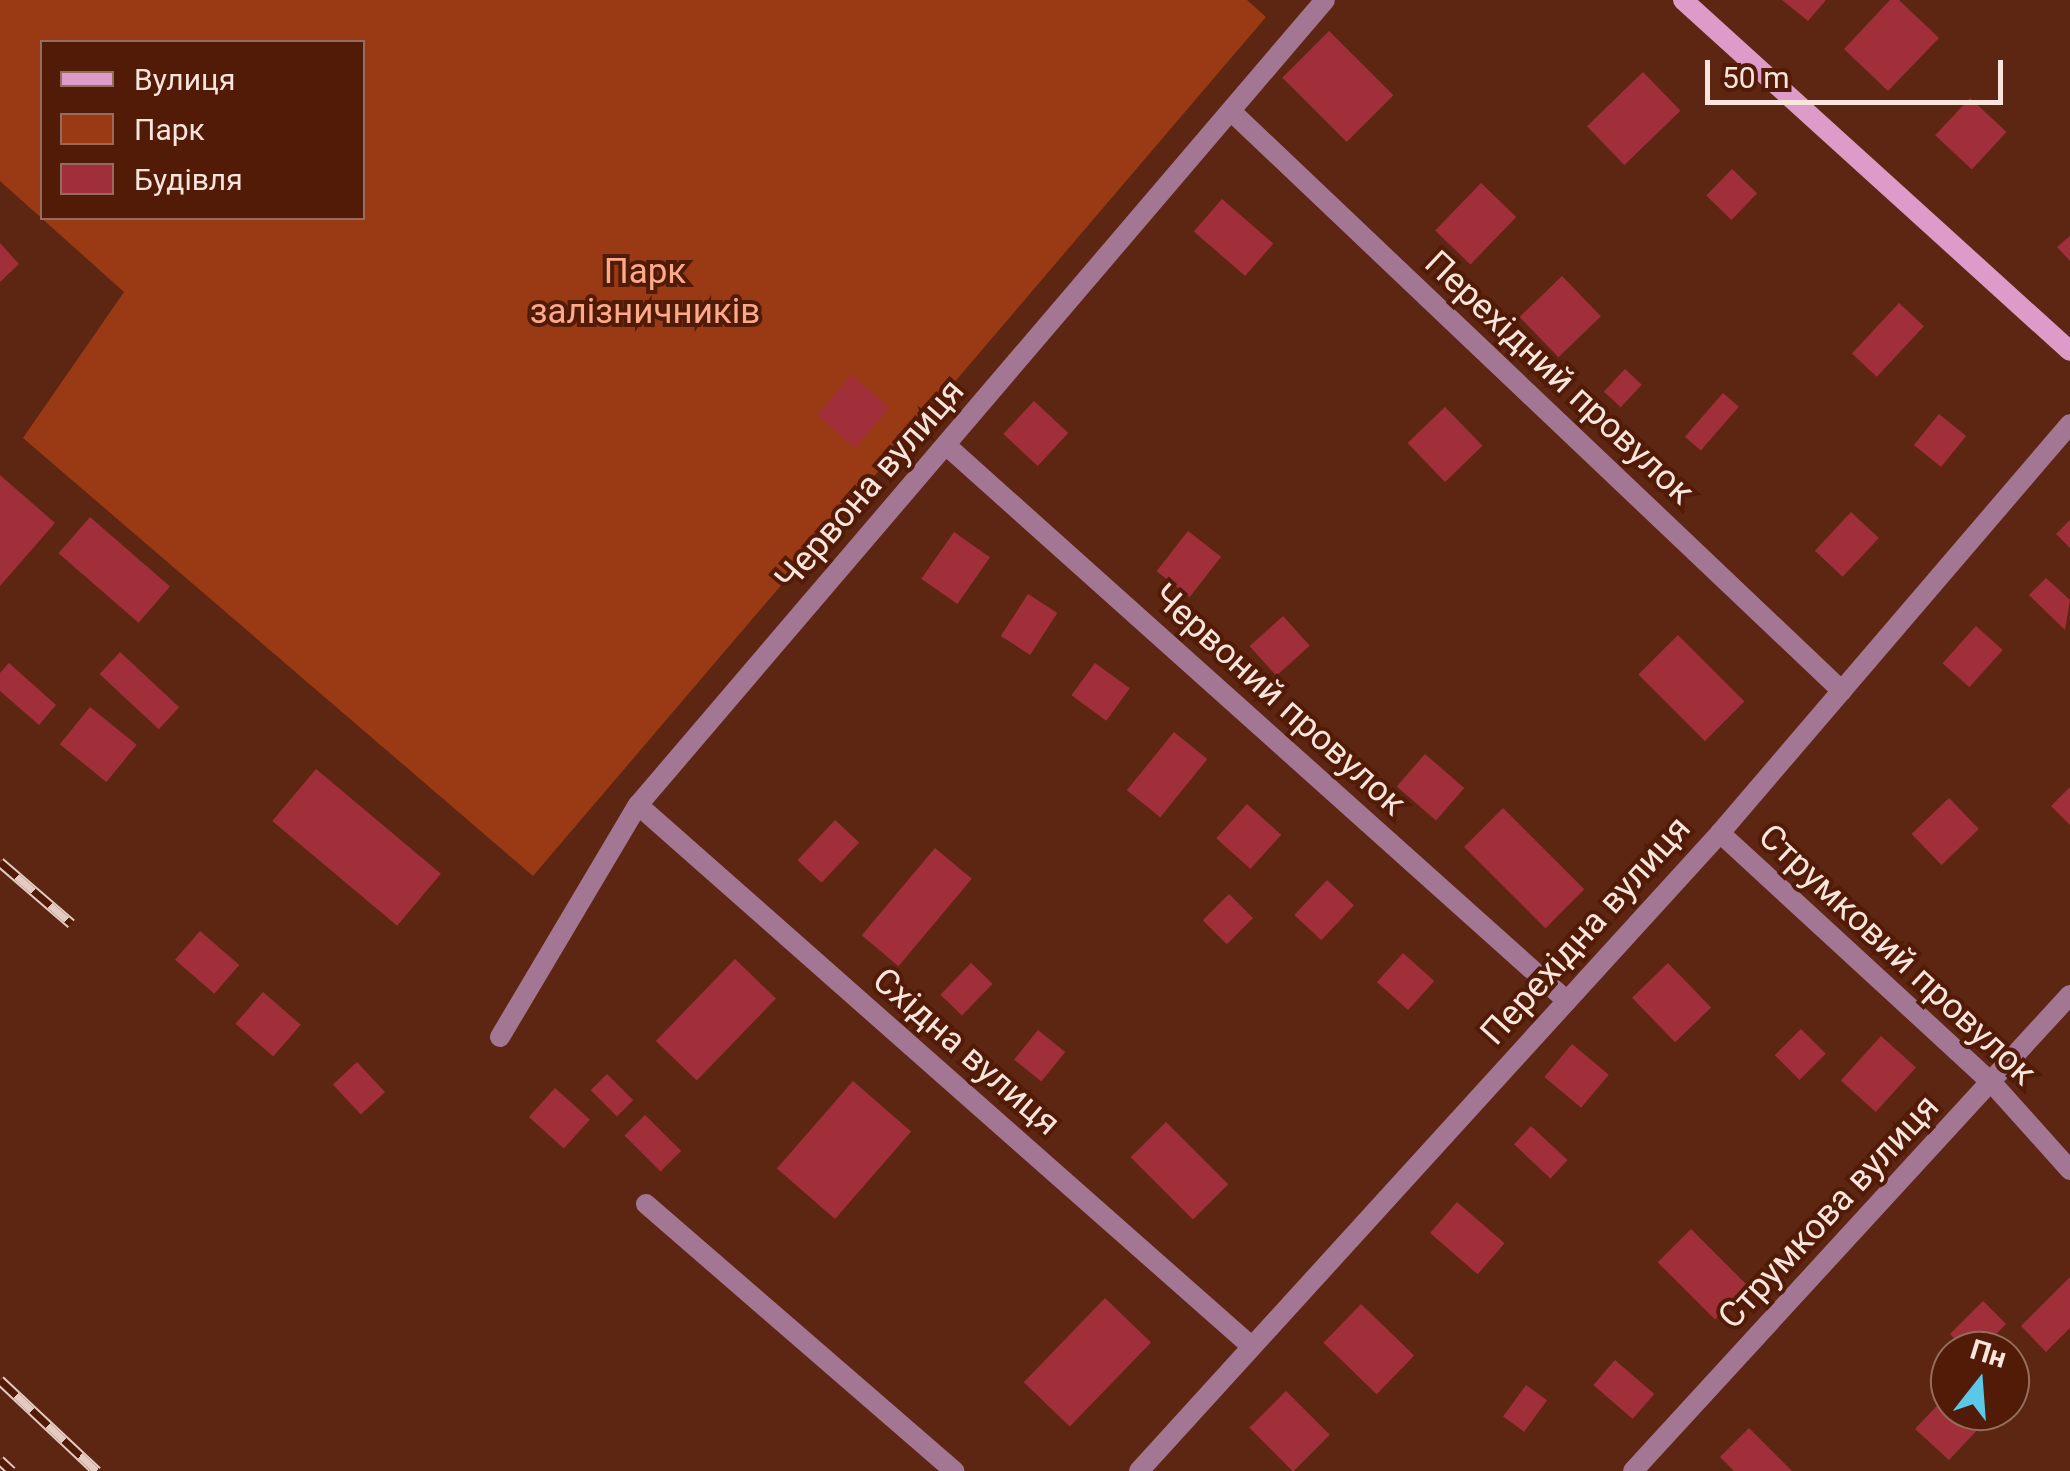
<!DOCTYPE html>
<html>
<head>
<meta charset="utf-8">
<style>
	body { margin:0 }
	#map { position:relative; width:2070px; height:1471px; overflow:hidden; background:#5d2612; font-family:Roboto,sans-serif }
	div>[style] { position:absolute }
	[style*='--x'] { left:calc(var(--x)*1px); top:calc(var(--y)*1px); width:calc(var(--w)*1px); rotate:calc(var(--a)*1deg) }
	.green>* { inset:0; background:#9a3a14 }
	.building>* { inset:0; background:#a02f3a; transform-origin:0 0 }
	.service>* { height:20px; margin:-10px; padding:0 10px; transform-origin:10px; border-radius:10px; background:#a37794 }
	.minor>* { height:20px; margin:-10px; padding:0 10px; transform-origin:10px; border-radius:10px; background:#a37794 }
	.secondary>* { height:20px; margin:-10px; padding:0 10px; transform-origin:10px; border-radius:10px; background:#de9ac8 }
	.rail>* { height:11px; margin-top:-5.5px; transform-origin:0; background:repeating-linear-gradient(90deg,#511b07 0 22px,#e4cbc1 0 44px); box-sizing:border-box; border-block:2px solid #e4cbc1 }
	span { translate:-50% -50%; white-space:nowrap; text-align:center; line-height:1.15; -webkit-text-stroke:8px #511b07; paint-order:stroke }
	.park-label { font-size:35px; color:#fca98c }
	.street-label { font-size:35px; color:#fae5dd }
	.legend { position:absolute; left:40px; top:40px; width:325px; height:180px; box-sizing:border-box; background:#511b07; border:2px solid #956c5d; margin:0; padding:12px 18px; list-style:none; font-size:30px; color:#fae5dd }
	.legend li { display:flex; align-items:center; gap:20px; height:50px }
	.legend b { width:50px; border:2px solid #956c5d }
	.north { position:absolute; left:1930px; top:1331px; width:100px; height:100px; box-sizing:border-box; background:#511b07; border:2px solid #956c5d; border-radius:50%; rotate:17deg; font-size:28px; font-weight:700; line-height:40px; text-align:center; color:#fae5dd }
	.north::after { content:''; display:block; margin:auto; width:35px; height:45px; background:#5bc8e7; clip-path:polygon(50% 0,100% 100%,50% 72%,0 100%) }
	.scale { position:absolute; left:1705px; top:60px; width:298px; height:45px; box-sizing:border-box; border:5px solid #fae5dd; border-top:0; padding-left:12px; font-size:30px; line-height:35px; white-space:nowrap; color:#fae5dd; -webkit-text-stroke:8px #511b07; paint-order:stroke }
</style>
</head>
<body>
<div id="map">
	<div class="green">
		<i style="clip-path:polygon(evenodd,0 0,1247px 0,1266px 17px,533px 876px,23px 438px,124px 292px,0 181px,0 0,42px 42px,362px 42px,362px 218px,42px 218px,42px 42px)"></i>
	</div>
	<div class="building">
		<i style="clip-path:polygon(1782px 0,1826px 0,1808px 21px)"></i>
		<i style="clip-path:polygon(1890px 0,1899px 0,1939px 38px,1888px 91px,1844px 49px)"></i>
		<i style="left:1329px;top:31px;width:91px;height:66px;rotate:45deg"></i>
		<i style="left:1643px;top:72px;width:54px;height:78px;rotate:46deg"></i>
		<i style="left:1970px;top:98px;width:50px;height:51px;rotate:43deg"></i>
		<i style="left:1732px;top:169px;width:35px;height:37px;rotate:44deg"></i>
		<i style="left:1481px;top:183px;width:49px;height:66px;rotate:44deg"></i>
		<i style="left:1222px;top:199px;width:68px;height:43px;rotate:41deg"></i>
		<i style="clip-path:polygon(2070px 236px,2070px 261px,2057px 247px)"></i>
		<i style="clip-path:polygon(0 243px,19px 264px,0 282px)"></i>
		<i style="left:1562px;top:276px;width:56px;height:59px;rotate:46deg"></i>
		<i style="left:1899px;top:303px;width:34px;height:69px;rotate:43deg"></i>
		<i style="left:1625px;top:369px;width:23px;height:31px;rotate:43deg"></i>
		<i style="left:851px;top:375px;width:50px;height:53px;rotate:40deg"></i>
		<i style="left:1723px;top:393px;width:21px;height:58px;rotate:41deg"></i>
		<i style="left:1034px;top:401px;width:47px;height:45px;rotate:43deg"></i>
		<i style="left:1445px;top:407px;width:54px;height:52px;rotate:46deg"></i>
		<i style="left:1939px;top:414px;width:35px;height:40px;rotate:39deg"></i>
		<i style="clip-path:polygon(0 475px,55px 523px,0 586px)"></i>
		<i style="left:1851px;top:512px;width:38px;height:53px;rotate:43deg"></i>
		<i style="left:90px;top:517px;width:106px;height:48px;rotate:41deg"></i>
		<i style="clip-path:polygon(2070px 520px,2070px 548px,2056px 534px)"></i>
		<i style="left:1188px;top:531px;width:42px;height:51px;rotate:38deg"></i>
		<i style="left:954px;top:532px;width:44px;height:57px;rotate:35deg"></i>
		<i style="clip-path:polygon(2046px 578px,2070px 600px,2065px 630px,2029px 595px)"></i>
		<i style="left:1028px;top:594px;width:35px;height:50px;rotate:33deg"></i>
		<i style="left:1283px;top:616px;width:40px;height:45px;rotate:48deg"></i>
		<i style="left:1976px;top:626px;width:36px;height:50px;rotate:42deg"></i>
		<i style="left:1678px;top:635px;width:94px;height:56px;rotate:45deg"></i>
		<i style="left:120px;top:652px;width:81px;height:30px;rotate:43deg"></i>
		<i style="clip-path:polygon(9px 663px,56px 705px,39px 725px,0 691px,0 673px)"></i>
		<i style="left:1095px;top:663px;width:43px;height:40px;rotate:36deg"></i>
		<i style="left:90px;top:707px;width:60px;height:48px;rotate:39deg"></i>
		<i style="left:1174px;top:732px;width:43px;height:75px;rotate:39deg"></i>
		<i style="left:1425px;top:754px;width:52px;height:43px;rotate:41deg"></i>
		<i style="left:316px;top:769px;width:163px;height:68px;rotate:40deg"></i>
		<i style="clip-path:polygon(2070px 787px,2070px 825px,2051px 806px)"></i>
		<i style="left:1949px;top:798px;width:43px;height:52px;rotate:46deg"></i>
		<i style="left:1247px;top:804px;width:46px;height:46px;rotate:42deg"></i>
		<i style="left:1503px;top:808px;width:115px;height:55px;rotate:45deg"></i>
		<i style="left:835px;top:820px;width:33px;height:55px;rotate:43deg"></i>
		<i style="left:935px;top:848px;width:48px;height:114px;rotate:40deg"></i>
		<i style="left:1327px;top:880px;width:37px;height:48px;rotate:43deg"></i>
		<i style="left:1229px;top:894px;width:34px;height:37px;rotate:45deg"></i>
		<i style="left:200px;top:931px;width:52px;height:38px;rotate:41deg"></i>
		<i style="left:1403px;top:953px;width:42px;height:39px;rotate:42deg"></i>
		<i style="left:735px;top:959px;width:57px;height:114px;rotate:44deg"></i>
		<i style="left:971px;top:963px;width:30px;height:44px;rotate:44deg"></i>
		<i style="left:1668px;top:963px;width:62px;height:50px;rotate:46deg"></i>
		<i style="left:263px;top:992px;width:50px;height:42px;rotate:41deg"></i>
		<i style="left:1801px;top:1029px;width:35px;height:37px;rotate:45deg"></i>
		<i style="left:1038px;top:1030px;width:35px;height:38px;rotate:39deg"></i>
		<i style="left:1881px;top:1036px;width:47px;height:60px;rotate:42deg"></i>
		<i style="left:1572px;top:1044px;width:48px;height:43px;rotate:40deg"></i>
		<i style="left:357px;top:1062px;width:41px;height:33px;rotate:47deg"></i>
		<i style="left:607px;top:1074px;width:37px;height:23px;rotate:45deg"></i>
		<i style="left:853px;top:1081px;width:77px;height:116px;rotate:41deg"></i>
		<i style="left:555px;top:1088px;width:47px;height:39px;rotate:42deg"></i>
		<i style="left:645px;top:1115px;width:51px;height:29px;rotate:45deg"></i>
		<i style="left:1166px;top:1122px;width:88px;height:50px;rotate:45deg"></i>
		<i style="left:1531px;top:1126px;width:50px;height:25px;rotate:43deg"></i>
		<i style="left:1457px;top:1202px;width:63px;height:41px;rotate:41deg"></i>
		<i style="left:1691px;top:1229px;width:81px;height:47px;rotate:45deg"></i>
		<i style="clip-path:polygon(2070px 1277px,2070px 1328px,2046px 1352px,2021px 1326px)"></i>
		<i style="left:1105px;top:1298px;width:64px;height:117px;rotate:44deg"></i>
		<i style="clip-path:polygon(1983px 1301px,2006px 1324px,1979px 1351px,1967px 1351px,1950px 1334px)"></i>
		<i style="left:1361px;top:1304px;width:74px;height:54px;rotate:44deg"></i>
		<i style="left:1615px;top:1360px;width:52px;height:33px;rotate:41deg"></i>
		<i style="left:1526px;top:1385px;width:26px;height:39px;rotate:36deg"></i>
		<i style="left:1286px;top:1391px;width:62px;height:52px;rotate:45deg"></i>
		<i style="clip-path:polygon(1950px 1392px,1950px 1411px,1967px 1411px,1982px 1425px,1949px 1460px,1915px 1429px)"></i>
		<i style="clip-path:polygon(1749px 1428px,1792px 1471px,1734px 1471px,1720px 1457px)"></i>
	</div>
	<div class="service">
		<i style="--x:646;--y:1204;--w:408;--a:40.9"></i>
	</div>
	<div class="minor">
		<i style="--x:1232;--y:112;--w:841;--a:43.51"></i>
		<i style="--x:947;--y:446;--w:832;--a:41.83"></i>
		<i style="--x:638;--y:805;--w:818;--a:41.43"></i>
		<i style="--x:1720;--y:833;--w:369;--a:42.6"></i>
		<i style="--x:1992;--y:1083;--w:117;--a:48.1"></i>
		<i style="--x:500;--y:1037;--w:270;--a:-59.3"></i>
		<i style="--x:638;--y:805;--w:1058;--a:-49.52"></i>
		<i style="--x:1139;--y:1471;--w:863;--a:-47.68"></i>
		<i style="--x:1720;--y:833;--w:538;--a:-49.44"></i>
		<i style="--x:1633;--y:1471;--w:646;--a:-47.45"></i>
	</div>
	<div class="secondary">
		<i style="--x:1683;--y:0;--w:522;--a:42.21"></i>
	</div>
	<div class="rail">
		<i style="--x:0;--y:862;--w:94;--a:40.7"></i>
		<i style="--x:0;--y:1380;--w:133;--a:43.2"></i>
		<i style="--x:0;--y:1460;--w:16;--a:43"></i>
	</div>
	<div class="park-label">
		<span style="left:645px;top:292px">Парк<br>залізничників</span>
	</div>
	<div class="street-label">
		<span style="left:1559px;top:378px;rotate:43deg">Перехідний провулок</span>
		<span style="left:870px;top:485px;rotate:-49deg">Червона вулиця</span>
		<span style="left:1279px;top:700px;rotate:42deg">Червоний провулок</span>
		<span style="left:1586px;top:931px;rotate:-48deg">Перехідна вулиця</span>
		<span style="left:1897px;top:955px;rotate:43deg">Струмковий провулок</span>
		<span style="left:966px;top:1052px;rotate:41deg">Східна вулиця</span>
		<span style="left:1829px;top:1212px;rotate:-47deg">Струмкова вулиця</span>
	</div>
	<ul class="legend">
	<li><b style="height:12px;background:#de9ac8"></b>Вулиця</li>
	<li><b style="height:28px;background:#9a3a14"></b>Парк</li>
	<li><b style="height:28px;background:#a02f3a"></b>Будівля</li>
	</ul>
	<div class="north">Пн</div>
	<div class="scale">50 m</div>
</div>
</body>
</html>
